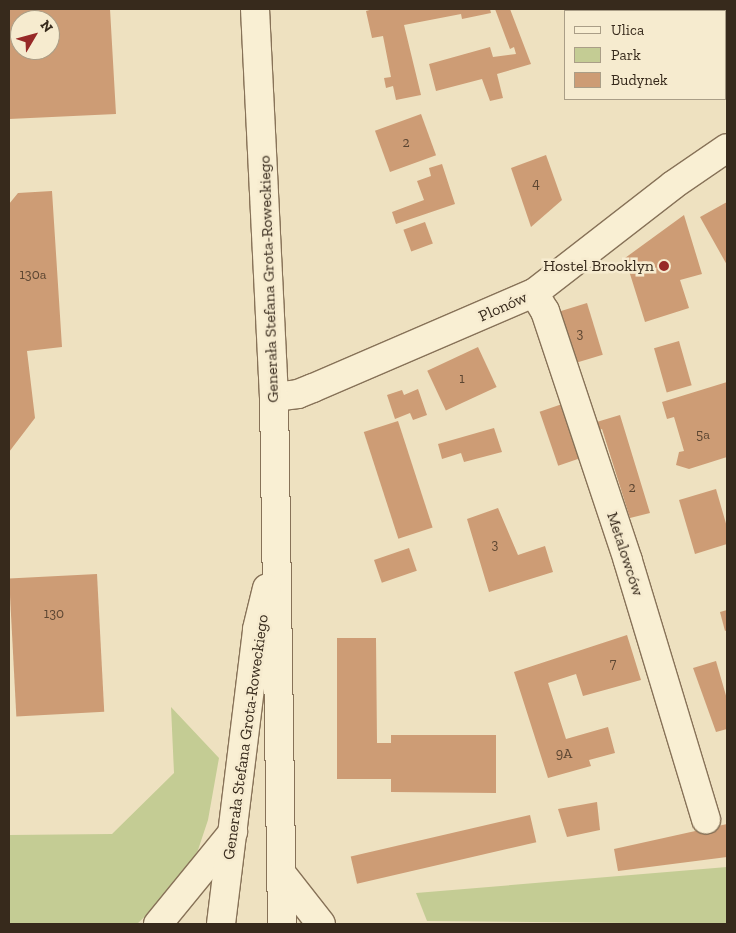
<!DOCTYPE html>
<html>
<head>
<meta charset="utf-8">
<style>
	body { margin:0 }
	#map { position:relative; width:736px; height:933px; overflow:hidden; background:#eee1c0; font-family:"Zilla Slab",serif }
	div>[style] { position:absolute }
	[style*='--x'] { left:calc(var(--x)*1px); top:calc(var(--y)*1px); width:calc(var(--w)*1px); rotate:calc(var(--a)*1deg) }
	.green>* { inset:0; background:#c4cc94 }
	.building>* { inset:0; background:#cd9c75; transform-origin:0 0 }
	.roads { filter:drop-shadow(1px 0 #877258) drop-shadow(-1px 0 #877258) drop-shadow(0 1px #877258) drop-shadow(0 -1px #877258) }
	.street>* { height:28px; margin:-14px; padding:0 14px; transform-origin:14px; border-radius:14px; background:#f9efd3 }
	.secondary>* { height:28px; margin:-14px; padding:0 14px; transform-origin:14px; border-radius:14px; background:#f9efd3 }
	.dots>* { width:14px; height:14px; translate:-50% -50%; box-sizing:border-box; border:2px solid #f6ebcf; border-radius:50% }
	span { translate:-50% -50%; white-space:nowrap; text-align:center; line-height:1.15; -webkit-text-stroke:5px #f6ebcf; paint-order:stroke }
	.number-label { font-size:14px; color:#5c4632 }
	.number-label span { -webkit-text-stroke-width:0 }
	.poi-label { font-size:16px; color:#372a1c }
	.right { translate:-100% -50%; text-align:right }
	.street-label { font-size:16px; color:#372a1c }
	.frame { position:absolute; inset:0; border:10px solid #372a1c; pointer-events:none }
	.legend { position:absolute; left:564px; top:10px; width:162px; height:90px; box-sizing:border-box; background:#f6ebcf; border:1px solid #aa9e87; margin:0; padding:6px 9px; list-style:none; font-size:15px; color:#372a1c }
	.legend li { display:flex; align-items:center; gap:10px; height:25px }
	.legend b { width:25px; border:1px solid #aa9e87 }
	.north { position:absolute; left:10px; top:10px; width:50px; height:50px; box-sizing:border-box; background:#f6ebcf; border:1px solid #aa9e87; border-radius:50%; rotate:53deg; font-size:14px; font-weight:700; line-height:20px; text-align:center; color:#372a1c }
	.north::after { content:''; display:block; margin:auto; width:18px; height:22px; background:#972927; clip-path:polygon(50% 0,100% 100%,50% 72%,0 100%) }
</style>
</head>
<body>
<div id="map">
	<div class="green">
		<i style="clip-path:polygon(171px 707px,219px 758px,208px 820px,198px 850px,178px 885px,137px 924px,9px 924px,9px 835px,112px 834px,174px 773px)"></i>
		<i style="clip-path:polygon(727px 867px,727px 924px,427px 921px,416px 893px)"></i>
	</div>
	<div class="building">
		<i style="clip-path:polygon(evenodd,9px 9px,110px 9px,116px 114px,9px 119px,9px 9px,20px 20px,50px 20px,50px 50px,20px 50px,20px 20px)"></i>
		<i style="clip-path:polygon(373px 9px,490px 9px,491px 13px,462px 19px,461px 14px,404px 25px,421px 95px,396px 100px,393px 86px,386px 88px,384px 78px,391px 77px,383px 36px,372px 38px,366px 11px)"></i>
		<i style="clip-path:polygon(495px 9px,510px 9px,531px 64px,497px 74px,503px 98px,490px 101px,482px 79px,436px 91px,429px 64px,490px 47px,493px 57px,516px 54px,514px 47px,510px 49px)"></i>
		<i style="clip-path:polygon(713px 9px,724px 9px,725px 11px,706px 11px)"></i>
		<i style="left:727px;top:16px;width:73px;height:2px;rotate:90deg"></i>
		<i style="left:421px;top:114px;width:44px;height:49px;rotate:70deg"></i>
		<i style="clip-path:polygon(546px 155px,562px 200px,531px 227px,511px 168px)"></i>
		<i style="clip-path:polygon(442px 164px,455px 204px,396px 224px,392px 212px,424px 200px,417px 181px,431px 176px,429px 168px)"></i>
		<i style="clip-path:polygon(52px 191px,62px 347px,27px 351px,35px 418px,9px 452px,9px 204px,18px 193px)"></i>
		<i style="clip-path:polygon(727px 202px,727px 265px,700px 217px)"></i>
		<i style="clip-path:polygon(684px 215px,702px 274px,680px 280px,689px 308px,645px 322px,625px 258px)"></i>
		<i style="left:425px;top:222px;width:23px;height:23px;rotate:70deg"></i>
		<i style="left:587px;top:303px;width:54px;height:33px;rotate:73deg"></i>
		<i style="left:679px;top:341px;width:46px;height:26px;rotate:74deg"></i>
		<i style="left:478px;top:347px;width:44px;height:56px;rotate:65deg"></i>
		<i style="clip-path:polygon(727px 382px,727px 457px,689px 469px,676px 465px,679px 452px,684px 451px,674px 417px,667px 419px,662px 402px)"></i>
		<i style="clip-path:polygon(418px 389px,427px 415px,413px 420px,410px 413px,395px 419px,387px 395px,402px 390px,404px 395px)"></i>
		<i style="left:568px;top:402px;width:57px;height:30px;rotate:71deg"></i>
		<i style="clip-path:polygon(620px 415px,650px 513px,630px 518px,602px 429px,592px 432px,590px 424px)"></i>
		<i style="left:398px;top:421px;width:112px;height:36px;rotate:72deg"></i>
		<i style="clip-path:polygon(494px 428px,502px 452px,464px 462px,461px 453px,442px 459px,438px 444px)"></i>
		<i style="clip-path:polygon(716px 489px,727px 527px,727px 544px,695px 554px,679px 500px)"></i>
		<i style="clip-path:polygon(498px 508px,518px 555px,545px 546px,553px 572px,489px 592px,467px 519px)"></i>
		<i style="left:409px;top:548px;width:24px;height:37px;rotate:71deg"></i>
		<i style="left:97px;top:574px;width:138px;height:88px;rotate:87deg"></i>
		<i style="clip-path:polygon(727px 610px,727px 630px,725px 631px,720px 612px)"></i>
		<i style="clip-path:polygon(627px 635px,641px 680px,583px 696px,576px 674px,548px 683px,566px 739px,608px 727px,615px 753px,589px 760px,591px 766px,548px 778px,514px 672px)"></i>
		<i style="clip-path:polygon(337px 638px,376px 638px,377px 743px,391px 743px,391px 735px,496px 735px,496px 793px,391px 792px,391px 779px,337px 779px)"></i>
		<i style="clip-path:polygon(716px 661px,727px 699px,727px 729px,716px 732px,693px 668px)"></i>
		<i style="clip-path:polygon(597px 802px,600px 830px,567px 837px,558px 809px)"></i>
		<i style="left:530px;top:815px;width:28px;height:184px;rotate:77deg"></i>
		<i style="clip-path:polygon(727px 824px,727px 857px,618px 871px,614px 849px)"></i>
	</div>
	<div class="roads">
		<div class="street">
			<i style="--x:534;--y:293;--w:21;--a:59"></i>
			<i style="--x:545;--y:311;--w:263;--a:71.6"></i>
			<i style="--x:628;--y:561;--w:270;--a:73.2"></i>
			<i style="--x:274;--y:397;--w:24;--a:-7"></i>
			<i style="--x:298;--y:394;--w:16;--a:-22"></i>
			<i style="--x:313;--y:388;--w:241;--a:-23.3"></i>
			<i style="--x:534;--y:293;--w:176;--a:-37.8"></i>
			<i style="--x:673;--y:185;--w:65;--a:-34.4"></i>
		</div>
		<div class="secondary">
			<i style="--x:255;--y:9;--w:388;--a:87.2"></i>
			<i style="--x:274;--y:397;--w:527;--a:89.13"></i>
			<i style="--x:282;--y:874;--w:63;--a:52"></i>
			<i style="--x:158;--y:924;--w:119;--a:-50.8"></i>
			<i style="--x:221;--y:924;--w:297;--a:-83"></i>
			<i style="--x:257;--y:629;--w:42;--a:-76.3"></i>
		</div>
	</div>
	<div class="dots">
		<i style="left:664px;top:266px;background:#972927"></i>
	</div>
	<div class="number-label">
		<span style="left:406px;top:143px">2</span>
		<span style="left:536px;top:184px">4</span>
		<span style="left:33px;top:275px">130a</span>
		<span style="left:580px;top:334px">3</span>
		<span style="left:462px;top:379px">1</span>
		<span style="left:703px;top:435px">5a</span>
		<span style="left:632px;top:488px">2</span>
		<span style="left:495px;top:545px">3</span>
		<span style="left:54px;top:614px">130</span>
		<span style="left:613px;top:664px">7</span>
		<span style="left:564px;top:754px">9A</span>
	</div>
	<div class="poi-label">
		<span class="right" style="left:654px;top:266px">Hostel Brooklyn</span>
	</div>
	<div class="street-label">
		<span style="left:269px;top:279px;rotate:-92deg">Generała Stefana Grota-Roweckiego</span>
		<span style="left:503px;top:307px;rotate:-24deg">Plonów</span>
		<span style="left:625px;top:554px;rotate:72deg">Metalowców</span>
		<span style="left:246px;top:737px;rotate:-82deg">Generała Stefana Grota-Roweckiego</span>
	</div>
	<div class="frame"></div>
	<ul class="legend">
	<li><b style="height:6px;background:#f9efd3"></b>Ulica</li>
	<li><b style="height:14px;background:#c4cc94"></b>Park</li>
	<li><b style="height:14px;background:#cd9c75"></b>Budynek</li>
	</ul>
	<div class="north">N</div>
</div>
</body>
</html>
